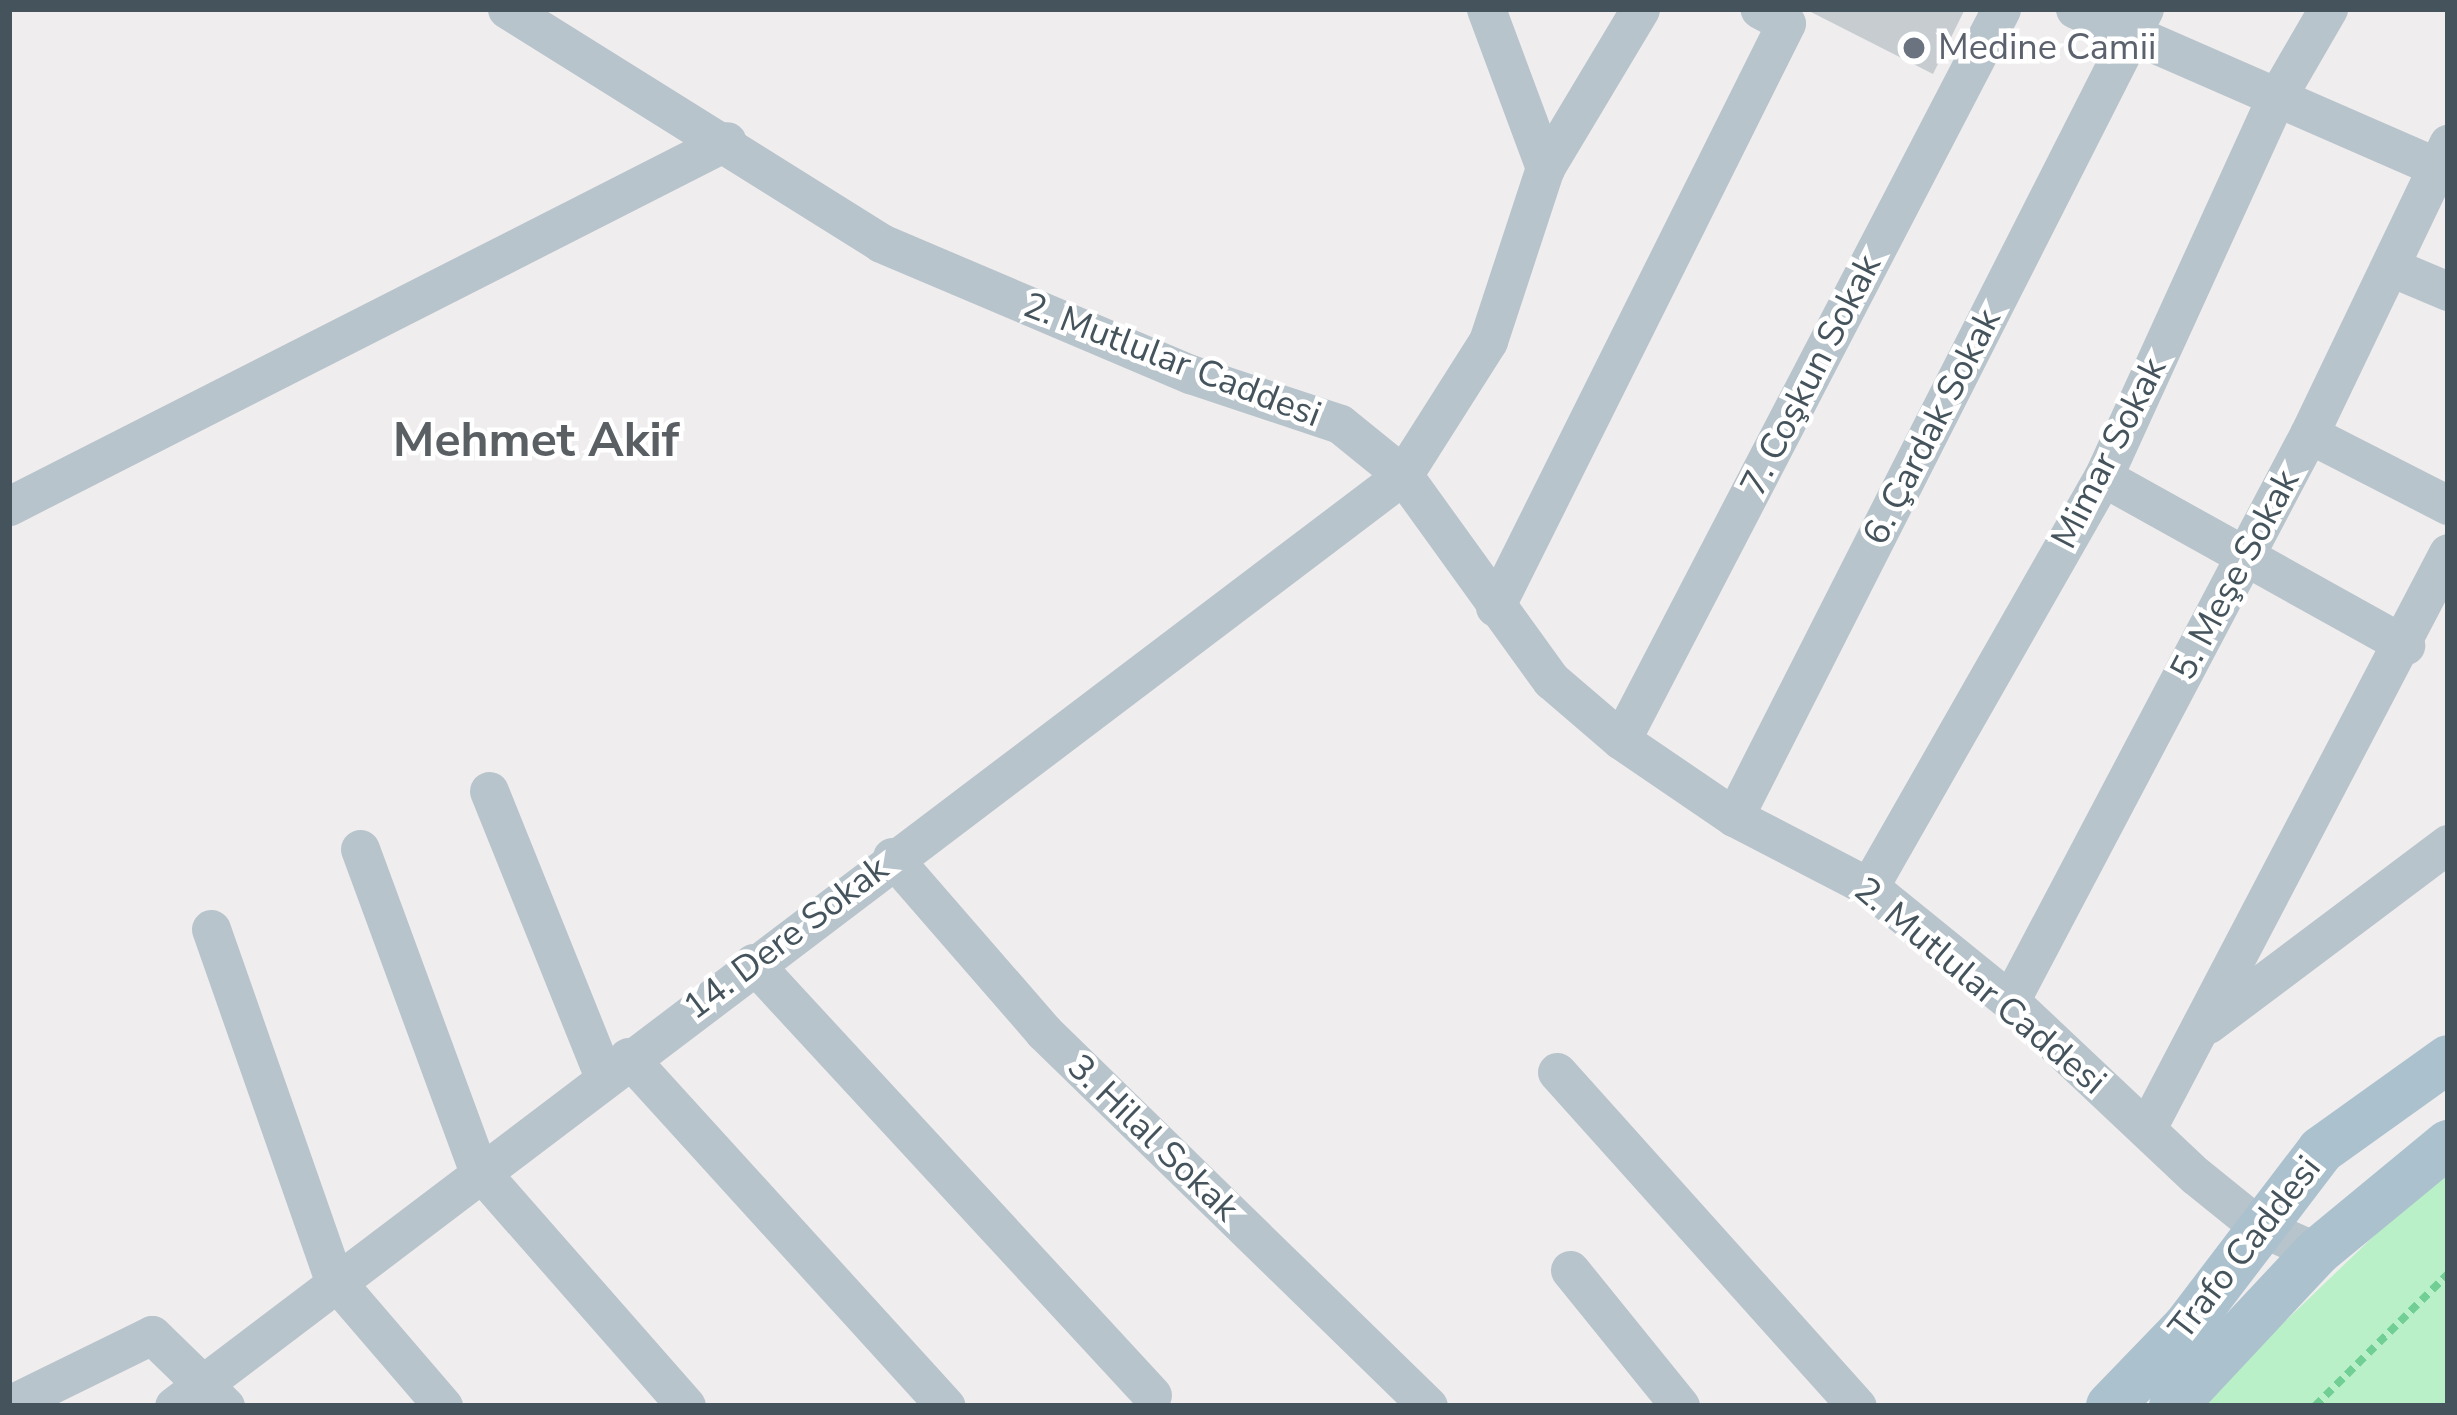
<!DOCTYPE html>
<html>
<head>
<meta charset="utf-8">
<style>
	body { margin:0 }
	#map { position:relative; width:2457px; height:1415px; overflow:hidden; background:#f0edee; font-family:"Nunito Sans",sans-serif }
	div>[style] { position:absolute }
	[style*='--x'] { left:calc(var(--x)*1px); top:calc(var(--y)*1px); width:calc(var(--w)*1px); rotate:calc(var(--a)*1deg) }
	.green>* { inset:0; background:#baf0c8 }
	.building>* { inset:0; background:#c7ccd1 }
	.path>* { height:8px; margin-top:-4px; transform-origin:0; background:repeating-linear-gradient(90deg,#71cf95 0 9px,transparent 0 15px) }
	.minor>* { height:39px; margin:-19.5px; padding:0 19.5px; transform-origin:19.5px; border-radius:19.5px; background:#b8c4cb }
	.major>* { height:48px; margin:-24px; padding:0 24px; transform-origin:24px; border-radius:24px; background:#acc1ce }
	.dots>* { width:33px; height:33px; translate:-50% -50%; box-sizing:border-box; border:6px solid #fff; border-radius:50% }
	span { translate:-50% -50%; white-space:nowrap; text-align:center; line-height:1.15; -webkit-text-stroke:9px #fff; paint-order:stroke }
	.worship-label { font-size:36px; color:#5b616d }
	.left { translate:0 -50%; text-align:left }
	.street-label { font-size:36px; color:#45545c }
	.district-label { font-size:48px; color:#5a5f63; font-weight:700 }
	.frame { position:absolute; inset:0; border:12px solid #45545c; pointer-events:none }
</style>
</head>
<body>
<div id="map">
	<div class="green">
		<i style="clip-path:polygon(2448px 1170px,2448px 1406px,2197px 1406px,2427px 1185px)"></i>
	</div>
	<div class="building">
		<i style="clip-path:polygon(1805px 9px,1965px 9px,1933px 74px)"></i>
	</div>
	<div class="path">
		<i style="--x:2315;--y:1406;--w:187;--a:-44.8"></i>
	</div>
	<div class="minor">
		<i style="--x:507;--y:9;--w:441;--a:32"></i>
		<i style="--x:881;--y:243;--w:336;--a:23"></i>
		<i style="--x:1190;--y:374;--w:158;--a:18.4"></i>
		<i style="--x:1340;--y:424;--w:81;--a:39"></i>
		<i style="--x:1403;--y:475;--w:253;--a:54.2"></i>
		<i style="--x:1551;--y:680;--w:92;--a:40.6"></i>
		<i style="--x:1621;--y:740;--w:137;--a:34.3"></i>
		<i style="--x:1734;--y:817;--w:152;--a:27.4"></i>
		<i style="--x:1869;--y:887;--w:181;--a:39"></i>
		<i style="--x:2010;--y:1001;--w:255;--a:43.3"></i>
		<i style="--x:2196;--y:1176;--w:80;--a:38.9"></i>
		<i style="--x:2258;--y:1226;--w:64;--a:23.8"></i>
		<i style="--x:1486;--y:9;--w:170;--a:69.6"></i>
		<i style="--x:2075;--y:9;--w:395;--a:23.6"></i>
		<i style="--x:2393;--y:268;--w:60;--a:22.7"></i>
		<i style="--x:2309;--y:434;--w:156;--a:27.1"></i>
		<i style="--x:2103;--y:477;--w:346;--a:29.1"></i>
		<i style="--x:9;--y:506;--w:805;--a:-26.95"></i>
		<i style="--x:1495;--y:607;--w:652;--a:-63.51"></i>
		<i style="--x:1786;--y:23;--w:30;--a:-152"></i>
		<i style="--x:1621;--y:740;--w:824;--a:-62.53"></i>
		<i style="--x:489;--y:791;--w:306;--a:68.1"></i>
		<i style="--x:1734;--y:817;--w:906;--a:-63.1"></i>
		<i style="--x:360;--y:849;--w:341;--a:69.8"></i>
		<i style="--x:478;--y:1169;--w:315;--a:48.7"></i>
		<i style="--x:892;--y:857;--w:232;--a:49"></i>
		<i style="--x:1044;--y:1032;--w:536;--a:44.24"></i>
		<i style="--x:1869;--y:887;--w:472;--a:-60.3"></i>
		<i style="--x:2103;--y:477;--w:412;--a:-65.5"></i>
		<i style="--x:2274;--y:102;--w:108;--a:-59.9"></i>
		<i style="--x:211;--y:929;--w:370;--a:70.7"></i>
		<i style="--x:333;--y:1278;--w:169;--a:49.3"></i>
		<i style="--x:753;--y:963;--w:588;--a:47.27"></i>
		<i style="--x:2010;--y:1001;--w:641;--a:-62.2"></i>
		<i style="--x:2309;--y:434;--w:322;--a:-64.4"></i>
		<i style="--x:2208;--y:1024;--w:300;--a:-36.9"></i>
		<i style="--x:628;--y:1057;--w:472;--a:47.7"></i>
		<i style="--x:1557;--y:1072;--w:449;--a:48.1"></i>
		<i style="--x:2147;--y:1128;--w:649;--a:-62.37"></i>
		<i style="--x:1570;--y:1270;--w:175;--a:51"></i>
		<i style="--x:9;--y:1405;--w:159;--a:-26.1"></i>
		<i style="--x:152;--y:1335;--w:102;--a:44.2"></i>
		<i style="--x:174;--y:1406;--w:1542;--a:-37.14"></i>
		<i style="--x:1403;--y:475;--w:159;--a:-57.6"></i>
		<i style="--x:1488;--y:341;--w:182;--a:-71.8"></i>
		<i style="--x:1545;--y:168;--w:185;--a:-59.1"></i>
	</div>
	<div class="major">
		<i style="--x:2110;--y:1406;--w:111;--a:-46.1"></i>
		<i style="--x:2187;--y:1326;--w:221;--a:-52.7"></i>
		<i style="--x:2321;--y:1150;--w:156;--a:-35.6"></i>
		<i style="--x:2173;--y:1406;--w:211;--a:-46.9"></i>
		<i style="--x:2317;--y:1252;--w:170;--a:-39.5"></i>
	</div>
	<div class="dots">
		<i style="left:1914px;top:48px;background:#6b7280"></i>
	</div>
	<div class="worship-label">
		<span class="left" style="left:1938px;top:48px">Medine Camii</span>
	</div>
	<div class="street-label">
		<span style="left:1172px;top:360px;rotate:21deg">2. Mutlular Caddesi</span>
		<span style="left:1811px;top:375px;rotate:-63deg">7. Coşkun Sokak</span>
		<span style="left:1932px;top:427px;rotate:-63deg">6. Çardak Sokak</span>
		<span style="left:2109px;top:453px;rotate:-63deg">Mimar Sokak</span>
		<span style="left:2235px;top:575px;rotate:-62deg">5. Meşe Sokak</span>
		<span style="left:786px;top:938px;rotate:-37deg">14. Dere Sokak</span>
		<span style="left:1980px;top:986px;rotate:40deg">2. Mutlular Caddesi</span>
		<span style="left:1153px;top:1138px;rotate:44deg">3. Hilal Sokak</span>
		<span style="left:2245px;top:1248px;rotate:-52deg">Trafo Caddesi</span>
	</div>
	<div class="district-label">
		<span style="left:536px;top:441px">Mehmet Akif</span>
	</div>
	<div class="frame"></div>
</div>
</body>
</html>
